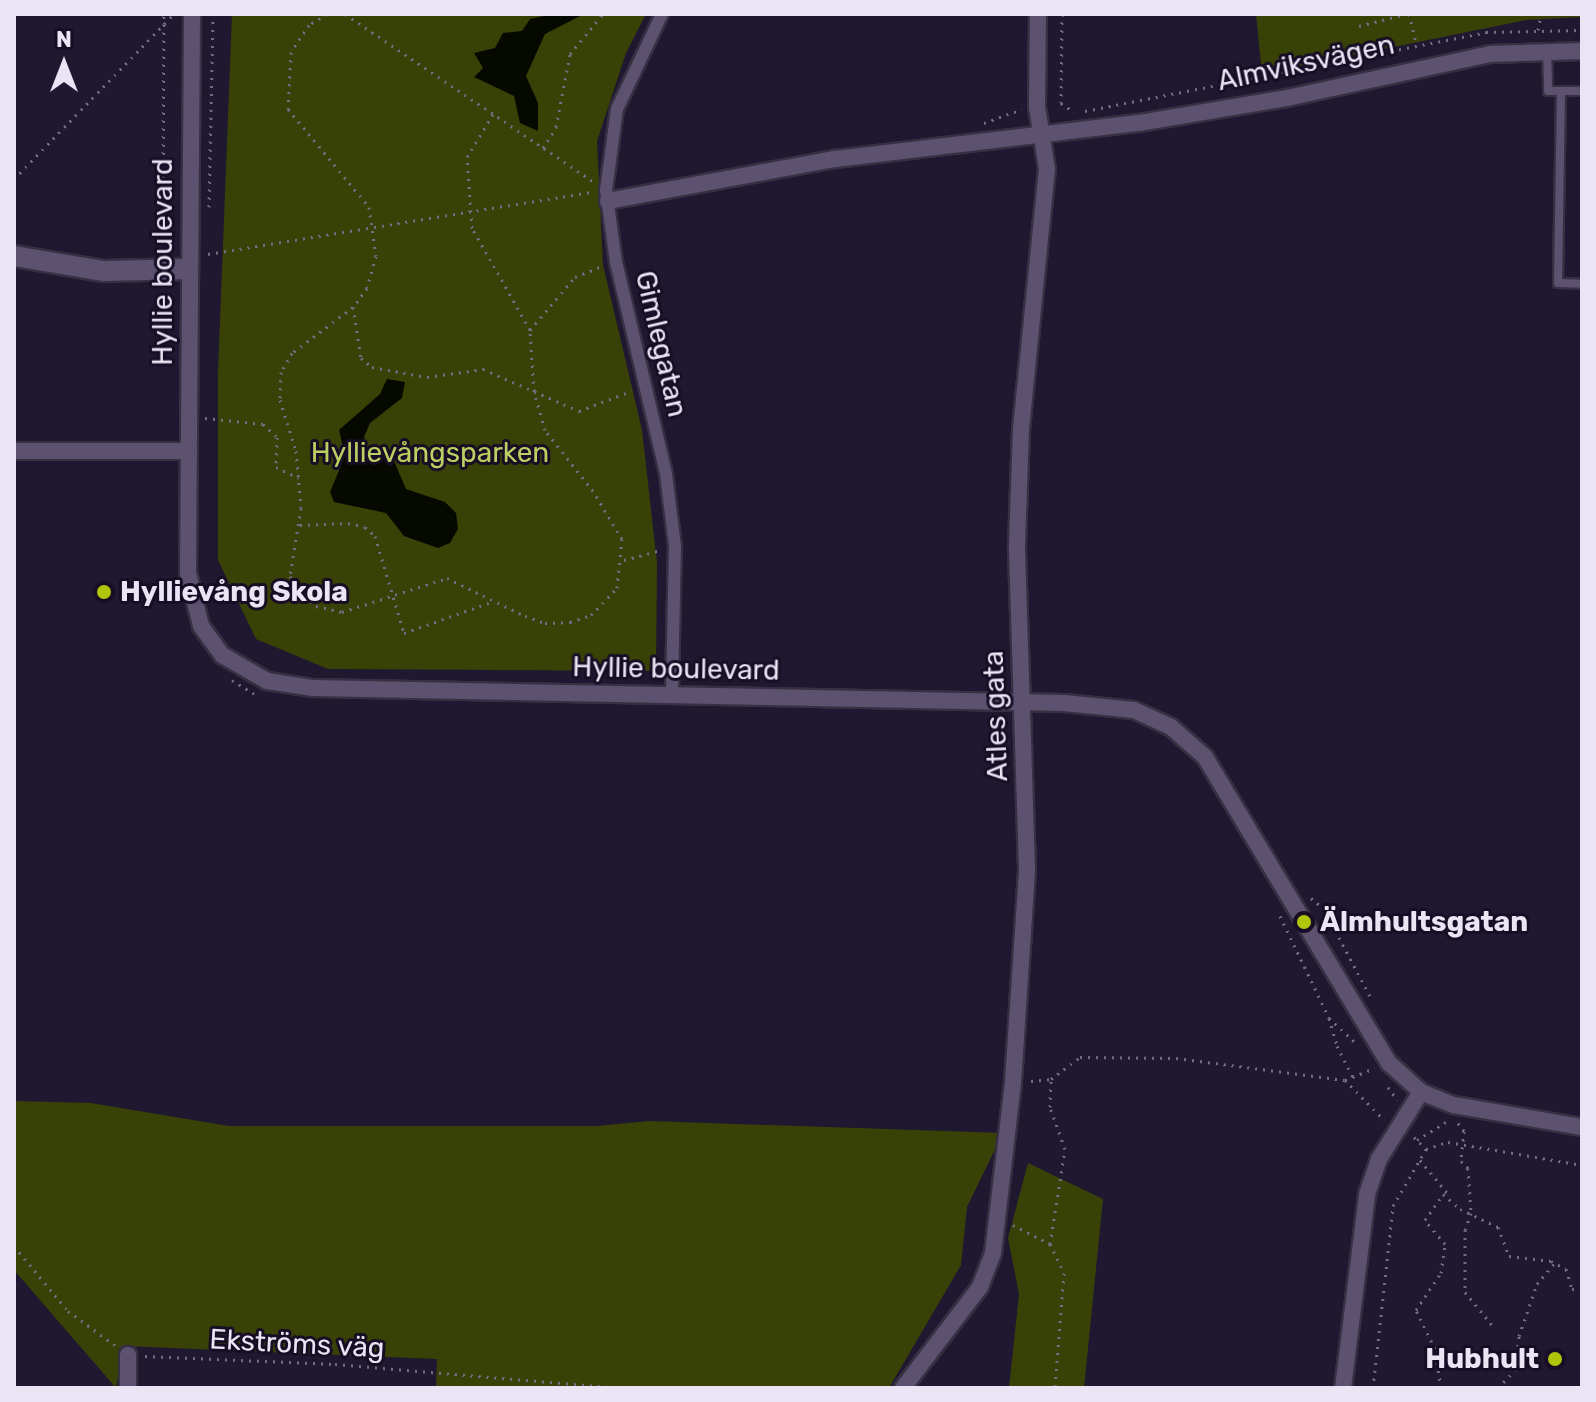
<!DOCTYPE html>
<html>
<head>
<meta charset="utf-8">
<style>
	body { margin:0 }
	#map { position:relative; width:1596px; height:1402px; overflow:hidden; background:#201730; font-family:Rubik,sans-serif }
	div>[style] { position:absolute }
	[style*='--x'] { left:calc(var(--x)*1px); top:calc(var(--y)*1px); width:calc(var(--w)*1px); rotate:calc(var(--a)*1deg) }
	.green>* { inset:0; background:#394206 }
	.water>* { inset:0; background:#060900 }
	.path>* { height:3px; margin-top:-1.5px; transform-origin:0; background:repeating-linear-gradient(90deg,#746c82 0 2px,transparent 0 8px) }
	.roads { filter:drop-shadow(2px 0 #373043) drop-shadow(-2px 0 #373043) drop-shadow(0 2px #373043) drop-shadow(0 -2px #373043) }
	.service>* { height:8px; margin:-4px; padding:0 4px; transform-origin:4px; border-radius:4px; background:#5c526f }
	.pedestrian>* { height:12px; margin:-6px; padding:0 6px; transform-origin:6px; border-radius:6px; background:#5c526f }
	.minor>* { height:16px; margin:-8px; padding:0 8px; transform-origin:8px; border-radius:8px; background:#5c526f }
	.tertiary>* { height:20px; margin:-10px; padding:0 10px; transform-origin:10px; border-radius:10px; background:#5c526f }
	.dots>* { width:22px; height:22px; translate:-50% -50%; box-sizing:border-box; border:4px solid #170e26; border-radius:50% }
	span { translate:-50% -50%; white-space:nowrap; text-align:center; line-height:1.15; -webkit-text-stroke:6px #170e26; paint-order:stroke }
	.street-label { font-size:28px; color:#eae4f5 }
	.park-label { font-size:28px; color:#bccf62 }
	.poi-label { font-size:28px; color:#eae4f5; font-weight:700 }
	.left { translate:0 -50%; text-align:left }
	.right { translate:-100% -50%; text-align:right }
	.frame { position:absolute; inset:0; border:16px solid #eae4f5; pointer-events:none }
	.north { position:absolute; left:24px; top:24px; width:80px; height:80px; -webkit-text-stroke:6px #170e26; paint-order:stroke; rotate:0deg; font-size:22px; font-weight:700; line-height:32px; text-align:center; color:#eae4f5 }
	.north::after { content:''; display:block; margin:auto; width:28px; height:36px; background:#eae4f5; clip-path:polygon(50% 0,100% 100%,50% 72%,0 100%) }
</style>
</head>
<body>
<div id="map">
	<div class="green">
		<i style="clip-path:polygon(232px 14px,646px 14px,626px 53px,597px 141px,603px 265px,642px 430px,657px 563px,656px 671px,328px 669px,256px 639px,218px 560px,218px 372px)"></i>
		<i style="clip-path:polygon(1256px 14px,1582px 14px,1582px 17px,1526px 20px,1262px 74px)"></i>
		<i style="clip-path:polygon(14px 1101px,91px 1103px,229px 1126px,597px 1126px,649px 1121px,1003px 1133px,967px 1207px,961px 1265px,889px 1388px,436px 1388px,437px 1359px,123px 1346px,116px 1388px,14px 1270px)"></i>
		<i style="clip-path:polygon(1028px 1163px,1103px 1199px,1084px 1388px,1009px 1388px,1019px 1294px,1008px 1238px)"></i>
	</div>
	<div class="water">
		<i style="clip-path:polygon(554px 14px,584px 14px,545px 34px,526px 76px,538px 103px,538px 131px,520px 123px,514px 96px,474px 77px,483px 68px,474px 53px,495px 48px,503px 33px,522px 31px,530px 19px)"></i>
		<i style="clip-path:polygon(387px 379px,405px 382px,402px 398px,370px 423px,364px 437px,367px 450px,394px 461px,406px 489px,445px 502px,456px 513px,458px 529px,450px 543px,438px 548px,404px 536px,386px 513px,334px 502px,330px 492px,345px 456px,339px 430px,380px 394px)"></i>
	</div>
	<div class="path">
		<i style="--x:327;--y:14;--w:21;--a:149"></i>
		<i style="--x:309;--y:25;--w:32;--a:124"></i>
		<i style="--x:291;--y:52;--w:57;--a:93"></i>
		<i style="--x:288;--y:109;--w:127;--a:50.4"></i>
		<i style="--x:369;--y:207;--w:49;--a:81.9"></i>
		<i style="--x:376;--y:256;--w:33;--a:106"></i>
		<i style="--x:367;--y:288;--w:24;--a:126"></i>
		<i style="--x:353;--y:307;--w:76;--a:143"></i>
		<i style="--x:292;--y:353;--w:22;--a:120"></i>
		<i style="--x:281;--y:372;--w:28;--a:92"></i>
		<i style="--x:280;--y:400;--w:53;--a:72.6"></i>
		<i style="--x:296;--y:451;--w:57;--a:85"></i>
		<i style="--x:301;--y:508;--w:69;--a:99.2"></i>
		<i style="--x:290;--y:576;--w:18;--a:63"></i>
		<i style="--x:298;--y:592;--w:23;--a:38"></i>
		<i style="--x:316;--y:606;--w:27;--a:13"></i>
		<i style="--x:342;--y:612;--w:110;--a:-17.9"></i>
		<i style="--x:447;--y:578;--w:87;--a:26"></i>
		<i style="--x:525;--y:616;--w:21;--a:19"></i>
		<i style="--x:545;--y:623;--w:25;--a:-2"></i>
		<i style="--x:570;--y:622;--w:22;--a:-18"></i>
		<i style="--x:591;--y:615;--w:37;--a:-46"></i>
		<i style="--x:617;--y:588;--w:49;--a:-84.2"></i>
		<i style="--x:622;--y:539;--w:56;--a:-121.1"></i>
		<i style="--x:593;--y:491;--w:78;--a:-128.2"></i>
		<i style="--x:545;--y:430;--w:41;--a:-105.8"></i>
		<i style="--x:534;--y:391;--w:61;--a:-93.8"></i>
		<i style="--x:530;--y:330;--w:117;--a:-119.6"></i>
		<i style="--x:472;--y:228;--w:71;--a:-94"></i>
		<i style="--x:467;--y:157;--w:50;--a:-58.8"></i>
		<i style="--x:345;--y:14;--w:299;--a:34"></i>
		<i style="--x:1062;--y:14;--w:89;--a:90.6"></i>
		<i style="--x:1061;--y:103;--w:16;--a:35"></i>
		<i style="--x:1409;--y:14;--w:32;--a:76"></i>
		<i style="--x:1359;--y:26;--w:49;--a:-14.3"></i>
		<i style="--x:1538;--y:30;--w:16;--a:-79"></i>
		<i style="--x:1085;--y:111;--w:409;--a:-11.1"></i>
		<i style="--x:1486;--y:32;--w:96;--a:-1.2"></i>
		<i style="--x:984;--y:123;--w:40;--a:-20.2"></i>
		<i style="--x:543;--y:148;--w:25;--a:-58"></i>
		<i style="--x:556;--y:127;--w:74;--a:-79.1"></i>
		<i style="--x:570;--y:54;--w:52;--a:-50.5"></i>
		<i style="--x:14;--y:179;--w:230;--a:-45.9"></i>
		<i style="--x:209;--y:207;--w:193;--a:-88.8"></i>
		<i style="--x:163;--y:250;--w:236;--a:-89.8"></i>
		<i style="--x:208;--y:254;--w:388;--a:-9.2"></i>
		<i style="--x:353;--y:307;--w:52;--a:81.1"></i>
		<i style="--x:361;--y:358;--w:14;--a:39"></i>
		<i style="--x:372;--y:367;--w:56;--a:10.3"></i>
		<i style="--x:427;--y:377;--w:57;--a:-8.1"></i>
		<i style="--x:483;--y:369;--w:105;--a:23.6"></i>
		<i style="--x:579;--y:411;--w:56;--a:-21"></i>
		<i style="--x:530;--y:330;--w:70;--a:-49.7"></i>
		<i style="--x:575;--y:277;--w:31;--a:-22"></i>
		<i style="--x:205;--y:418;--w:58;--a:5.9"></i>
		<i style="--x:263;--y:424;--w:19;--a:43"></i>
		<i style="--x:277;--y:437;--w:30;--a:92"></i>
		<i style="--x:276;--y:467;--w:25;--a:26"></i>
		<i style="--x:300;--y:525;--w:48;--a:-2.4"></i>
		<i style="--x:348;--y:523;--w:17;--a:13"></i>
		<i style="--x:365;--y:527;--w:13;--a:42"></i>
		<i style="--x:375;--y:536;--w:101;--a:73.4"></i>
		<i style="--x:404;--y:633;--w:96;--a:-19.6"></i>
		<i style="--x:624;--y:560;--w:39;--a:-15"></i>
		<i style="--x:232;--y:680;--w:26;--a:32"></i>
		<i style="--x:1311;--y:898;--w:17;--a:40"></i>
		<i style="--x:1324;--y:909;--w:103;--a:62.2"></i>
		<i style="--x:1280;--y:916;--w:113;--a:64.3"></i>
		<i style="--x:1329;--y:1018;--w:35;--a:43"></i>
		<i style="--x:1329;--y:1018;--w:29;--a:74"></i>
		<i style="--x:1337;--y:1046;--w:35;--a:63"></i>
		<i style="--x:1345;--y:1080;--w:32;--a:-22"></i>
		<i style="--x:1031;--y:1081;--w:20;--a:-6"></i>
		<i style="--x:1388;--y:1087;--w:16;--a:55"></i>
		<i style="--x:1458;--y:1123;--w:10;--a:53"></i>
		<i style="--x:1464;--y:1131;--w:30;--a:96"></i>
		<i style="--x:1461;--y:1161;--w:10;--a:45"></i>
		<i style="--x:1468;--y:1168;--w:45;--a:86.2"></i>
		<i style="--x:1471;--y:1213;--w:18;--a:109"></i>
		<i style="--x:1465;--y:1230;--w:62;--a:90"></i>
		<i style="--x:1465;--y:1292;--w:43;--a:50.7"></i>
		<i style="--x:1414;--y:1137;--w:17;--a:45"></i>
		<i style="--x:1417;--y:1140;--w:36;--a:-32"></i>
		<i style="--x:1420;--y:1160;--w:44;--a:50.5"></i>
		<i style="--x:1013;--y:1225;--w:42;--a:27.2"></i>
		<i style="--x:1050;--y:1244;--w:32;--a:64"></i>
		<i style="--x:1064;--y:1273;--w:115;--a:94.5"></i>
		<i style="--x:1050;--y:1244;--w:96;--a:-81"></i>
		<i style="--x:1065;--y:1149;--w:45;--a:-109.7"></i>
		<i style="--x:1050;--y:1107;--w:28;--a:-88"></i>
		<i style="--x:1051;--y:1079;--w:36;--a:-37"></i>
		<i style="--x:1080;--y:1057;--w:96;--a:0.6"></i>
		<i style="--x:1176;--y:1058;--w:170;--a:7.4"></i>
		<i style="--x:1345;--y:1080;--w:56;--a:45.7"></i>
		<i style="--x:14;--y:1246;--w:85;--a:50.3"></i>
		<i style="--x:68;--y:1311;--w:59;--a:36.1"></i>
		<i style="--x:145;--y:1356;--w:190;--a:2.4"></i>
		<i style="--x:335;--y:1364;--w:288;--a:4.8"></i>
		<i style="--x:1373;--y:1388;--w:183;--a:-83.7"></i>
		<i style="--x:1393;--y:1206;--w:66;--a:-59.9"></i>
		<i style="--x:1426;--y:1149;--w:23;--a:-18"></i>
		<i style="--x:1448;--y:1142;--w:136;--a:9.7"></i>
		<i style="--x:1441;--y:1388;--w:39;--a:-99"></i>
		<i style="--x:1435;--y:1349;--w:43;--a:-116"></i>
		<i style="--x:1416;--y:1310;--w:45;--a:-56"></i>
		<i style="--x:1441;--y:1273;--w:29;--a:-82"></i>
		<i style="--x:1445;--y:1244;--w:31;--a:-130"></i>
		<i style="--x:1425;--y:1220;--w:32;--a:-55"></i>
		<i style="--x:1443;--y:1194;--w:23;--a:41"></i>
		<i style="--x:1460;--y:1209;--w:42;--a:25.3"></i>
		<i style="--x:1498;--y:1227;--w:31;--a:69"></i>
		<i style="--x:1509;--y:1256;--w:42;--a:6.8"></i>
		<i style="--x:1551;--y:1261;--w:17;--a:28"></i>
		<i style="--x:1566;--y:1269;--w:21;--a:73"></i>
		<i style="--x:1572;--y:1289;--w:10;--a:-6"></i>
		<i style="--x:1498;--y:1388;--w:25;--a:-47"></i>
		<i style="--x:1515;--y:1370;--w:34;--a:-83"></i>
		<i style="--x:1519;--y:1336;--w:55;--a:-70.9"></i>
		<i style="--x:1537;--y:1284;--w:26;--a:-50"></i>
	</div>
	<div class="roads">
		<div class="service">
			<i style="--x:1547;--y:53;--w:38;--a:88"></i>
			<i style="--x:1548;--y:91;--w:34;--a:0"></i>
			<i style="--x:1561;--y:91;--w:192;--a:90.9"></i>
			<i style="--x:1558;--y:283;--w:24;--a:2"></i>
		</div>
		<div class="pedestrian">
			<i style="--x:662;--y:14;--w:105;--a:115.3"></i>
			<i style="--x:617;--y:109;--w:82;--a:97.7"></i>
			<i style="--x:606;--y:190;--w:73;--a:82.1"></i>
			<i style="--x:616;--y:262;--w:218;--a:76.7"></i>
			<i style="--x:666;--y:474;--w:73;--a:82.9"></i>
			<i style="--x:675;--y:546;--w:149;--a:91.2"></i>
		</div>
		<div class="minor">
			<i style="--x:192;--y:14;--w:559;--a:90.41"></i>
			<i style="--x:188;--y:573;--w:55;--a:76.2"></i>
			<i style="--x:201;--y:626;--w:36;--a:54"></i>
			<i style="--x:222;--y:655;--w:52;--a:30"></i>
			<i style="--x:267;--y:681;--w:47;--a:8.7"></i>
			<i style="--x:313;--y:688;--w:751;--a:1.14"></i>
			<i style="--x:1064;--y:703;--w:70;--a:5.7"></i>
			<i style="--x:1134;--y:710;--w:41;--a:24.7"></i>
			<i style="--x:1171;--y:727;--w:45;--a:41.4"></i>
			<i style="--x:1205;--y:757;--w:357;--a:59"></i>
			<i style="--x:1389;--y:1063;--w:43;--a:42.2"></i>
			<i style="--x:1421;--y:1092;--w:35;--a:22"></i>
			<i style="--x:1454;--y:1105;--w:130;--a:9.8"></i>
			<i style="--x:608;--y:201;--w:231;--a:-10.5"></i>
			<i style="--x:835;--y:159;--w:306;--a:-6.8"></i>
			<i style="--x:1139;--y:123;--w:150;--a:-9.6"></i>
			<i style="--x:1287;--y:98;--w:208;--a:-12.2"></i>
			<i style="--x:1490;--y:54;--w:92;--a:-1.9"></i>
			<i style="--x:14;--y:451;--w:175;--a:0"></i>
			<i style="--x:128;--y:1388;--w:33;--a:-90"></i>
			<i style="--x:903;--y:1388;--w:127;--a:-52.7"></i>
			<i style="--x:980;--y:1287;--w:36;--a:-69"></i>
			<i style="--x:993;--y:1253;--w:172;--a:-83.3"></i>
			<i style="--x:1013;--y:1082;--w:213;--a:-86.2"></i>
			<i style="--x:1027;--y:869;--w:325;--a:-91.8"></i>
			<i style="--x:1017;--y:544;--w:115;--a:-88"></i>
			<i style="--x:1021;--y:429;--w:261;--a:-84.3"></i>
			<i style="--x:1047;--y:169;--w:63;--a:-99.2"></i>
			<i style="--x:1037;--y:107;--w:93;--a:-89.4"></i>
			<i style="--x:1343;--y:1388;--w:195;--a:-82.9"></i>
			<i style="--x:1367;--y:1194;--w:37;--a:-71"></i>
			<i style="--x:1379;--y:1159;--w:79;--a:-57.9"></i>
		</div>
		<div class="tertiary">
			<i style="--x:14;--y:256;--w:91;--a:9.5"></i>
			<i style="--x:104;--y:271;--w:84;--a:-1.4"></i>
		</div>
	</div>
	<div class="dots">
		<i style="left:104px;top:592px;background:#aec509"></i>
		<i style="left:1304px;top:922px;background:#aec509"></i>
		<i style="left:1555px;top:1359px;background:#aec509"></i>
	</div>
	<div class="street-label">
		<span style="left:1306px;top:63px;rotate:-12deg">Almviksvägen</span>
		<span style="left:163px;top:262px;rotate:-90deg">Hyllie boulevard</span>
		<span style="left:661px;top:344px;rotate:77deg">Gimlegatan</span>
		<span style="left:676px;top:669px;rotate:1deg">Hyllie boulevard</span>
		<span style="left:996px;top:716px;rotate:-92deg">Atles gata</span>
		<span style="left:297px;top:1344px;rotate:3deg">Ekströms väg</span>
	</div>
	<div class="park-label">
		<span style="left:430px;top:453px">Hyllievångsparken</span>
	</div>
	<div class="poi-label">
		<span class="left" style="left:120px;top:592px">Hyllievång Skola</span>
		<span class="left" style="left:1320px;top:922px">Älmhultsgatan</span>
		<span class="right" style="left:1539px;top:1359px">Hubhult</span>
	</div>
	<div class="frame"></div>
	<div class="north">N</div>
</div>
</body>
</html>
